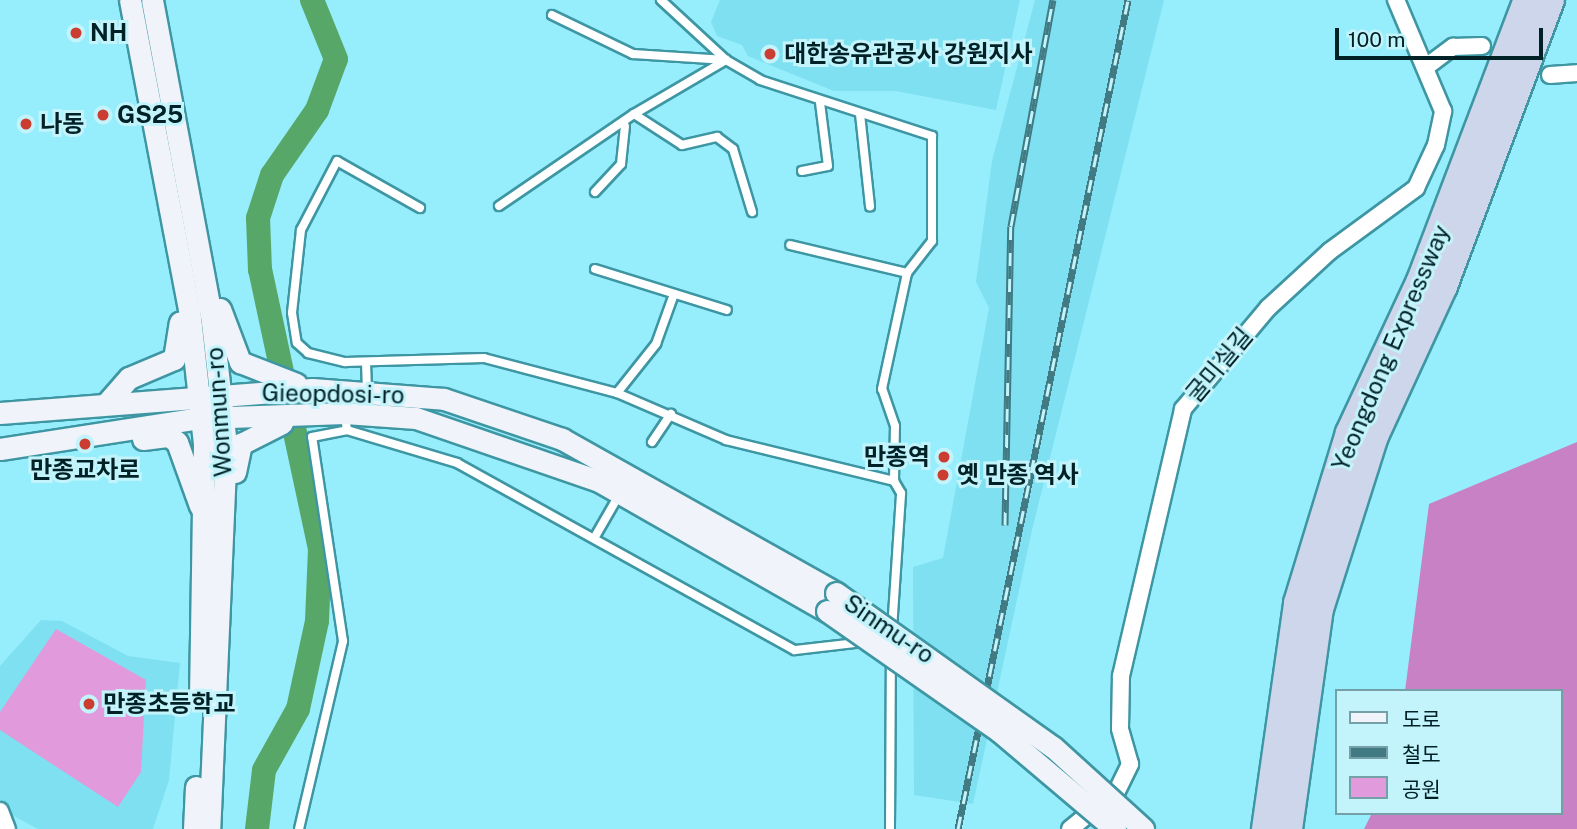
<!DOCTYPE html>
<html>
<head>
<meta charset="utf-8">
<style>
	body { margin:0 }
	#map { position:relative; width:1577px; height:829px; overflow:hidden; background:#96edfb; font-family:"Public Sans","Noto Sans KR",sans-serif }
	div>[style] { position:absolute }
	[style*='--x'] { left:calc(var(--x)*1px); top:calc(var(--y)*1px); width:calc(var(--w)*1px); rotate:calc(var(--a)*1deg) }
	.built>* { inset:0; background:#7ee0f0 }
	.green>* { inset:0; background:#e19adc }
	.forest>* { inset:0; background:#c881c4 }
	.river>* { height:24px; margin:-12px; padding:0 12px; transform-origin:12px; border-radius:12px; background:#57a868 }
	.roads { filter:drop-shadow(2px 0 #3e96a3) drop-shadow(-2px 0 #3e96a3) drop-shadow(0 2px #3e96a3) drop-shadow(0 -2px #3e96a3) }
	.lane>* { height:8px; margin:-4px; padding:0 4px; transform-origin:4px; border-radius:4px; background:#fff }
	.street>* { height:16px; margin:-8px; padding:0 8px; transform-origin:8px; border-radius:8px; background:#fff }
	.secondary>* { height:21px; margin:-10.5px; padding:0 10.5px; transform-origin:10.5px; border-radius:10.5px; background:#f0f3f9 }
	.highway>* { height:28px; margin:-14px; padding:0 14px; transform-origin:14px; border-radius:14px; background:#ced6ec }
	.rail>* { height:7px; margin-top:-3.5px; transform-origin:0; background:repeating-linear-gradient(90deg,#c3f4fc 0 13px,#417a83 0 26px); box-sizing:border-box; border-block:2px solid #417a83 }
	.bridges { filter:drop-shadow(2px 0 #3e96a3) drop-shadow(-2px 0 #3e96a3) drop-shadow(0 2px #3e96a3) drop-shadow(0 -2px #3e96a3) }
	.secondary-bridge>* { height:21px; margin:-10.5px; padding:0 10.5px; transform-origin:10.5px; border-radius:10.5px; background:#f0f3f9 }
	.dots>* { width:19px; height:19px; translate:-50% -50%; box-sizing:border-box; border:4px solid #c3f4fc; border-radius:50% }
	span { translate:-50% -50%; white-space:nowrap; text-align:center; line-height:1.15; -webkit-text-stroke:6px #c3f4fc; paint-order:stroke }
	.poi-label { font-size:24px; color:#002227; font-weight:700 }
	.left { translate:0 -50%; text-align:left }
	.right { translate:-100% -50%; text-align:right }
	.street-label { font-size:24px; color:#002227 }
	.legend { position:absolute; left:1335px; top:689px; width:228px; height:126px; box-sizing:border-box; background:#c3f4fc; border:2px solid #75a0a7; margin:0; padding:9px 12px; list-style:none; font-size:21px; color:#002227 }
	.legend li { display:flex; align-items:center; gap:14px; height:35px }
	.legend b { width:35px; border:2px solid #75a0a7 }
	.scale { position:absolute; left:1335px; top:28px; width:208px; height:32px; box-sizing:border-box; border:4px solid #002227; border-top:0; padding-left:9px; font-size:21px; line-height:24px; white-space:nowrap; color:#002227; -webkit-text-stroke:5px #c3f4fc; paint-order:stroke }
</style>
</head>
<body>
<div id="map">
	<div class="built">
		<i style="clip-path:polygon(720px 0,1020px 0,996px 110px,896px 91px,834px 91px,748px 56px,742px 45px,717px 36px,711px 22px)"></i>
		<i style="clip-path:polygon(1035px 0,1164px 0,1032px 530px,973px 804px,914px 795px,913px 567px,943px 558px,989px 308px,976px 282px,992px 161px)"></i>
		<i style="clip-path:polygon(41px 620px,62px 621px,128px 656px,180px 663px,169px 780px,153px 829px,38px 829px,8px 813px,0 799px,0 666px)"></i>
	</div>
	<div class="green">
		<i style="clip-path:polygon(56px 629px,146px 680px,141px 772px,118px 807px,0 730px,0 712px)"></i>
	</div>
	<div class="forest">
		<i style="clip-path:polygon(1577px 442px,1577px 829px,1364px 829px,1372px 813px,1561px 813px,1561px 691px,1405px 691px,1429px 504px)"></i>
	</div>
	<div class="river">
		<i style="--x:257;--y:829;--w:59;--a:-83.2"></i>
		<i style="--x:264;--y:770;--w:70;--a:-60.9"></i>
		<i style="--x:298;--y:709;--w:90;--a:-77.8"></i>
		<i style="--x:317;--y:621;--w:72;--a:-87.6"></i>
		<i style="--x:320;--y:549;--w:285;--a:-102.1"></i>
		<i style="--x:260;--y:270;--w:52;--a:-92.2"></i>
		<i style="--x:258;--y:218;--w:45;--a:-72"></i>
		<i style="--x:272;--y:175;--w:79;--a:-55.3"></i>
		<i style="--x:317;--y:110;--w:54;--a:-69.6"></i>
		<i style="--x:336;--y:59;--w:64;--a:-112.1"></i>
	</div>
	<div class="roads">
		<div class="lane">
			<i style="--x:661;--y:0;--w:88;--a:42.7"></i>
			<i style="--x:726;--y:60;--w:39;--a:30"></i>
			<i style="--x:760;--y:80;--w:181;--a:18"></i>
			<i style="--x:932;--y:136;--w:105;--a:90"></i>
			<i style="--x:932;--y:241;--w:41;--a:128"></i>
			<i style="--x:907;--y:273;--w:120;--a:-166.5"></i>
			<i style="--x:552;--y:15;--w:90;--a:25.7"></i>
			<i style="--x:633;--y:54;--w:93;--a:3.7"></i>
			<i style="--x:634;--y:114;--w:57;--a:32.9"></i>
			<i style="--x:682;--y:145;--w:36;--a:-13"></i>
			<i style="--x:717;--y:137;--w:20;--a:37"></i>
			<i style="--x:733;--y:149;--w:66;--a:73.2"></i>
			<i style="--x:860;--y:114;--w:93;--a:83.8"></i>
			<i style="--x:802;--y:171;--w:26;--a:-11"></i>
			<i style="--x:828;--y:166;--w:64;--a:-97.2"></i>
			<i style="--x:595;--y:192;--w:38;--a:-47"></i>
			<i style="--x:621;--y:164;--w:38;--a:-84"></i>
			<i style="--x:499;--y:206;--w:163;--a:-34.3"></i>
			<i style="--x:634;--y:114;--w:107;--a:-30.4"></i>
			<i style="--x:420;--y:208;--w:95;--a:-150.5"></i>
			<i style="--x:337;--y:161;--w:78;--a:117.6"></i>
			<i style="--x:301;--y:230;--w:83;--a:96.2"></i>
			<i style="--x:292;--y:313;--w:30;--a:81"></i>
			<i style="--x:297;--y:343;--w:15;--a:42"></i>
			<i style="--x:308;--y:353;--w:38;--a:14"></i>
			<i style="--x:345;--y:362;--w:139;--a:-1.6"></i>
			<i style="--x:484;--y:358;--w:138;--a:14.7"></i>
			<i style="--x:617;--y:393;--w:119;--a:23.3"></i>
			<i style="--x:726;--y:440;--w:173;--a:13.7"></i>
			<i style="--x:595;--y:269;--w:138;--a:17.3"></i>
			<i style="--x:366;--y:362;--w:28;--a:88"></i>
			<i style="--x:617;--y:393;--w:63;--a:-51.5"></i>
			<i style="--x:656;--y:344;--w:53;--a:-70.2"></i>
			<i style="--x:345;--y:416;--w:14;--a:82"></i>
			<i style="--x:347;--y:430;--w:115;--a:16.7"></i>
			<i style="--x:457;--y:463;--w:386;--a:29"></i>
			<i style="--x:795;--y:650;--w:69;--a:-6.6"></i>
			<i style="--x:652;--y:442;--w:34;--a:-56"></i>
			<i style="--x:596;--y:535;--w:38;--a:-60"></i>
			<i style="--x:892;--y:630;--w:137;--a:-86.2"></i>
			<i style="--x:901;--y:493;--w:14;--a:-120"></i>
			<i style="--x:894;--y:481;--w:55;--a:-89"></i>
			<i style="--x:895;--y:426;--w:39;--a:-109"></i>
			<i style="--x:882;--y:389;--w:119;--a:-77.8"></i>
			<i style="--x:299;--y:829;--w:193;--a:-76.8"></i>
			<i style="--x:343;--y:641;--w:206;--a:-98.6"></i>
			<i style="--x:312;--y:437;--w:36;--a:-11"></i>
			<i style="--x:890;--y:829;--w:172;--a:-89.7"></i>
		</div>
		<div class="street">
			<i style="--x:1426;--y:67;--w:34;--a:-37"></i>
			<i style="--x:1453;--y:47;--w:29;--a:-2"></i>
			<i style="--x:1550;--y:75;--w:27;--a:-4"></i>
			<i style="--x:0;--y:811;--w:19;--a:69"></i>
			<i style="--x:1070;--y:829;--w:60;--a:-39"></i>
			<i style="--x:1117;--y:791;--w:30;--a:-64"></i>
			<i style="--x:1130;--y:764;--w:37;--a:-106"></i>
			<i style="--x:1120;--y:728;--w:52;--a:-88.9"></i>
			<i style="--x:1121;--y:676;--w:274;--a:-76.9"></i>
			<i style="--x:1183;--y:409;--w:132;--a:-49.9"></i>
			<i style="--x:1268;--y:308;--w:84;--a:-42.6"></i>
			<i style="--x:1330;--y:251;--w:107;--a:-36.2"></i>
			<i style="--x:1416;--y:188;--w:47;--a:-65.1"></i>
			<i style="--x:1436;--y:145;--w:35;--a:-78"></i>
			<i style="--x:1443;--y:111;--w:121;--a:-112.9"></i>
		</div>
		<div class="secondary">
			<i style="--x:130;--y:0;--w:314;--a:79.2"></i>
			<i style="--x:189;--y:308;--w:137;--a:83.7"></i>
			<i style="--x:204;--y:444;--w:251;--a:90.9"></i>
			<i style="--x:152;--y:0;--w:328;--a:79.4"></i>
			<i style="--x:212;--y:322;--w:124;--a:83.5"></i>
			<i style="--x:226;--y:445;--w:384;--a:92.5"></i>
			<i style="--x:220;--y:309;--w:57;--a:69.3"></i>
			<i style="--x:240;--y:362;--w:60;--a:21.4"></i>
			<i style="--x:107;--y:403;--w:33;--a:-49"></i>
			<i style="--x:129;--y:378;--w:49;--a:-22.9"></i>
			<i style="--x:174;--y:359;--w:37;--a:-81"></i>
			<i style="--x:0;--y:413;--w:313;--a:-4.4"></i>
			<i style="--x:312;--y:389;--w:132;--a:4.3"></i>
			<i style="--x:444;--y:399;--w:125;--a:18.7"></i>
			<i style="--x:562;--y:439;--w:314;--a:29.3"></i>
			<i style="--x:143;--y:439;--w:26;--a:-7"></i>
			<i style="--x:169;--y:436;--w:10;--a:37"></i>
			<i style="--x:177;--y:442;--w:68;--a:70.2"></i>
			<i style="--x:0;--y:449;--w:203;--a:-8.8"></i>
			<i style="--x:201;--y:418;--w:144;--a:-2"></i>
			<i style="--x:345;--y:413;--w:71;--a:4"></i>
			<i style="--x:416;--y:418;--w:194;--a:19"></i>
			<i style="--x:599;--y:481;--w:262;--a:29.7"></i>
			<i style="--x:235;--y:472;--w:29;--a:-78"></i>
			<i style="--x:241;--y:444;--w:46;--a:-27.1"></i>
			<i style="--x:194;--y:829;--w:42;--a:-87.3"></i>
		</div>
		<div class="highway">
			<i style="--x:1266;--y:829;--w:228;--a:-81.9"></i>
			<i style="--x:1298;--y:603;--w:178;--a:-73"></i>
			<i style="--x:1350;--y:433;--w:168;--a:-65"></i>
			<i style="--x:1421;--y:281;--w:301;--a:-69.2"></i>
			<i style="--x:1288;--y:829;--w:222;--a:-82"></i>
			<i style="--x:1319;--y:609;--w:182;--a:-72.4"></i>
			<i style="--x:1374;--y:436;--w:165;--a:-65.3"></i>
			<i style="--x:1443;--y:286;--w:305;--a:-69.5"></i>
		</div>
	</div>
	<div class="rail">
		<i style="--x:1005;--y:525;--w:299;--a:-88.9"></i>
		<i style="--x:1011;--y:226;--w:230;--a:-79.5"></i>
		<i style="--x:958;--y:829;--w:846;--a:-78.41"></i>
	</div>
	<div class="bridges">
		<div class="secondary-bridge">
			<i style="--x:836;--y:593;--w:266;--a:35.4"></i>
			<i style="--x:1053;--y:747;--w:122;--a:42.3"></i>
			<i style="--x:827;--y:611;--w:210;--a:34.9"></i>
			<i style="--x:999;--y:731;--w:152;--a:40.2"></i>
		</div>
	</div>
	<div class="dots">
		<i style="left:76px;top:33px;background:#cb3d31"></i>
		<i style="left:770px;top:54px;background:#cb3d31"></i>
		<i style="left:103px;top:115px;background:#cb3d31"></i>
		<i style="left:26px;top:124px;background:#cb3d31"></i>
		<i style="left:85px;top:444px;background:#cb3d31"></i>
		<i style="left:944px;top:457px;background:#cb3d31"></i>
		<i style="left:943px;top:475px;background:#cb3d31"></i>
		<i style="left:89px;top:704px;background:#cb3d31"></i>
	</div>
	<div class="poi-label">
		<span class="left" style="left:90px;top:33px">NH</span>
		<span class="left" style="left:784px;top:54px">대한송유관공사 강원지사</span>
		<span class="left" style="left:117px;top:115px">GS25</span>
		<span class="left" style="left:40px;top:124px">나동</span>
		<span class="right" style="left:930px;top:457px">만종역</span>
		<span style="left:85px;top:470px">만종교차로</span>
		<span class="left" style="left:957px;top:475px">옛 만종 역사</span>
		<span class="left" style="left:103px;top:704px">만종초등학교</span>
	</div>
	<div class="street-label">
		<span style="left:1391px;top:348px;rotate:-67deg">Yeongdong Expressway</span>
		<span style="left:1219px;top:365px;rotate:-50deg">굴미실길</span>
		<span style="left:333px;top:394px;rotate:1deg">Gieopdosi-ro</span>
		<span style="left:219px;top:412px;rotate:-94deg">Wonmun-ro</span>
		<span style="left:889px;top:629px;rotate:34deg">Sinmu-ro</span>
	</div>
	<ul class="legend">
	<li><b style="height:9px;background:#f0f3f9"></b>도로</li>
	<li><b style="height:9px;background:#417a83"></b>철도</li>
	<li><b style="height:19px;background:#e19adc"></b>공원</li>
	</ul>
	<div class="scale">100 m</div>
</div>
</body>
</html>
